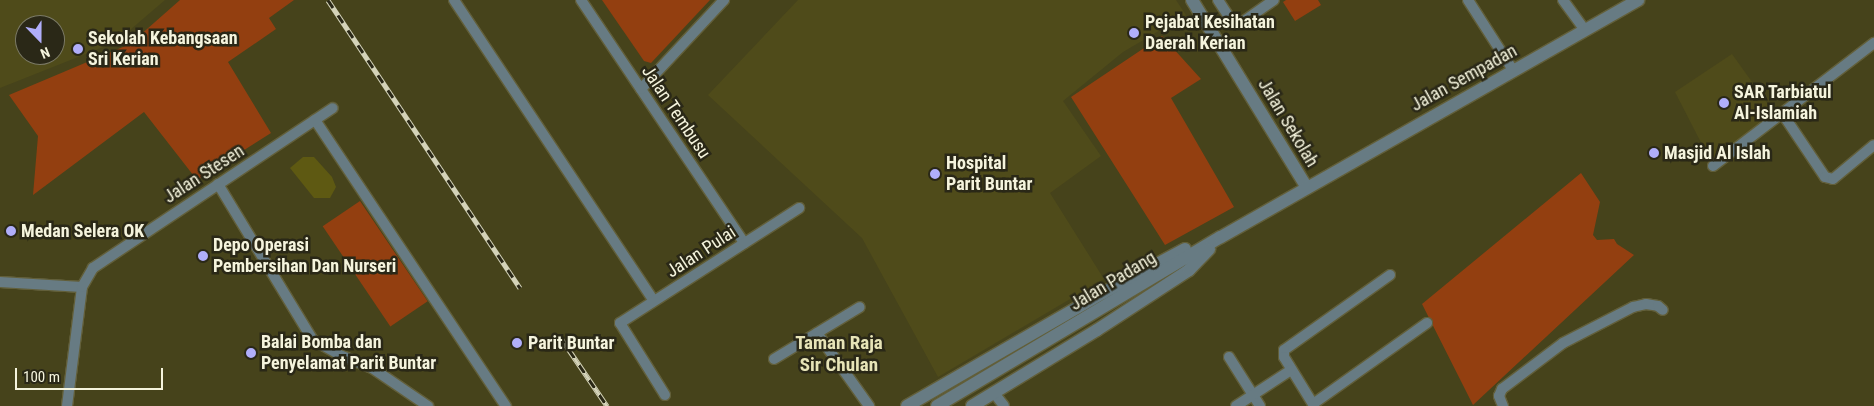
<!DOCTYPE html>
<html>
<head>
<meta charset="utf-8">
<style>
	body { margin:0 }
	#map { position:relative; width:1874px; height:406px; overflow:hidden; background:#46431b; font-family:"Roboto Condensed",sans-serif }
	div>[style] { position:absolute }
	[style*='--x'] { left:calc(var(--x)*1px); top:calc(var(--y)*1px); width:calc(var(--w)*1px); rotate:calc(var(--a)*1deg) }
	.built>* { inset:0; background:#4f4b1a }
	.green>* { inset:0; background:#933f10; transform-origin:0 0 }
	.water>* { inset:0; background:#5e5912 }
	.roads { filter:drop-shadow(1px 0 #625f3a) drop-shadow(-1px 0 #625f3a) drop-shadow(0 1px #625f3a) drop-shadow(0 -1px #625f3a) }
	.minor>* { height:10px; margin:-5px; padding:0 5px; transform-origin:5px; border-radius:5px; background:#677b83 }
	.tertiary>* { height:12px; margin:-6px; padding:0 6px; transform-origin:6px; border-radius:6px; background:#677b83 }
	.rail>* { height:5px; margin-top:-2.5px; transform-origin:0; background:repeating-linear-gradient(90deg,#2a2817 0 9px,#d4d3b9 0 18px); box-sizing:border-box; border-block:1px solid #d4d3b9 }
	.dots>* { width:14px; height:14px; translate:-50% -50%; box-sizing:border-box; border:2px solid #2a2817; border-radius:50% }
	span { translate:-50% -50%; white-space:nowrap; text-align:center; line-height:1.15; -webkit-text-stroke:5px #2a2817; paint-order:stroke }
	.poi-label { font-size:18px; color:#f5f4dd; font-weight:700 }
	.left { translate:0 -50%; text-align:left }
	.street-label { font-size:18px; color:#f5f4dd }
	.neighbourhood-label { font-size:19px; color:#e7e4b7; font-weight:700 }
	.north { position:absolute; left:15px; top:15px; width:50px; height:50px; box-sizing:border-box; background:#2a2817; border:1px solid #7b7a66; border-radius:50%; rotate:158deg; font-size:14px; font-weight:700; line-height:20px; text-align:center; color:#f5f4dd }
	.north::after { content:''; display:block; margin:auto; width:18px; height:22px; background:#b0aefa; clip-path:polygon(50% 0,100% 100%,50% 72%,0 100%) }
	.scale { position:absolute; left:15px; top:368px; width:148px; height:22px; box-sizing:border-box; border:2px solid #f5f4dd; border-top:0; padding-left:6px; font-size:15px; line-height:18px; white-space:nowrap; color:#f5f4dd; -webkit-text-stroke:4px #2a2817; paint-order:stroke }
</style>
</head>
<body>
<div id="map">
	<div class="built">
		<i style="clip-path:polygon(evenodd,0 0,165px 0,116px 42px,0 88px,0 0,25px 25px,55px 25px,55px 55px,25px 55px,25px 25px)"></i>
		<i style="clip-path:polygon(798px 0,1176px 0,1186px 15px,1123px 52px,1063px 101px,1101px 156px,1050px 193px,1104px 279px,938px 377px,862px 238px,708px 95px)"></i>
		<i style="clip-path:polygon(1732px 54px,1775px 114px,1711px 162px,1675px 92px)"></i>
	</div>
	<div class="green">
		<i style="clip-path:polygon(180px 0,294px 0,269px 18px,276px 29px,228px 62px,271px 133px,197px 180px,144px 112px,33px 195px,38px 136px,9px 95px,130px 44px)"></i>
		<i style="clip-path:polygon(602px 0,710px 0,651px 63px,644px 61px)"></i>
		<i style="clip-path:polygon(1286px 0,1318px 0,1321px 5px,1295px 21px,1283px 2px)"></i>
		<i style="clip-path:polygon(1162px 36px,1201px 79px,1171px 98px,1234px 207px,1165px 245px,1071px 97px)"></i>
		<i style="clip-path:polygon(1581px 173px,1600px 202px,1593px 235px,1597px 240px,1614px 239px,1617px 244px,1634px 255px,1473px 405px,1422px 304px)"></i>
		<i style="left:360px;top:201px;width:121px;height:45px;rotate:56deg"></i>
	</div>
	<div class="water">
		<i style="clip-path:polygon(303px 157px,314px 157px,332px 177px,336px 187px,330px 198px,314px 198px,290px 168px)"></i>
	</div>
	<div class="roads">
		<div class="minor">
			<i style="--x:454;--y:0;--w:361;--a:56.4"></i>
			<i style="--x:581;--y:0;--w:293;--a:56.1"></i>
			<i style="--x:1218;--y:0;--w:20;--a:57"></i>
			<i style="--x:1229;--y:17;--w:13;--a:27"></i>
			<i style="--x:1241;--y:23;--w:40;--a:-34.9"></i>
			<i style="--x:1468;--y:0;--w:83;--a:57.3"></i>
			<i style="--x:1563;--y:0;--w:37;--a:54"></i>
			<i style="--x:641;--y:89;--w:122;--a:-47"></i>
			<i style="--x:1782;--y:113;--w:77;--a:56.1"></i>
			<i style="--x:1825;--y:177;--w:8;--a:14"></i>
			<i style="--x:1833;--y:179;--w:53;--a:-39.7"></i>
			<i style="--x:315;--y:120;--w:344;--a:56.3"></i>
			<i style="--x:1713;--y:166;--w:203;--a:-37.4"></i>
			<i style="--x:218;--y:184;--w:183;--a:58.7"></i>
			<i style="--x:313;--y:340;--w:33;--a:29"></i>
			<i style="--x:342;--y:356;--w:32;--a:22"></i>
			<i style="--x:372;--y:368;--w:68;--a:34.2"></i>
			<i style="--x:1390;--y:275;--w:130;--a:144.7"></i>
			<i style="--x:1284;--y:350;--w:7;--a:90"></i>
			<i style="--x:1284;--y:357;--w:55;--a:58.3"></i>
			<i style="--x:1313;--y:404;--w:140;--a:-35.4"></i>
			<i style="--x:0;--y:282;--w:82;--a:3.5"></i>
			<i style="--x:817;--y:333;--w:90;--a:54.5"></i>
			<i style="--x:1229;--y:357;--w:58;--a:57.7"></i>
			<i style="--x:774;--y:359;--w:100;--a:-31.2"></i>
			<i style="--x:994;--y:393;--w:16;--a:52"></i>
			<i style="--x:665;--y:395;--w:85;--a:-122"></i>
			<i style="--x:620;--y:323;--w:213;--a:-32.7"></i>
			<i style="--x:67;--y:406;--w:120;--a:-82.8"></i>
			<i style="--x:82;--y:287;--w:22;--a:-60"></i>
			<i style="--x:93;--y:268;--w:288;--a:-33.7"></i>
			<i style="--x:1236;--y:406;--w:66;--a:-33.2"></i>
			<i style="--x:1503;--y:406;--w:11;--a:-112"></i>
			<i style="--x:1499;--y:396;--w:8;--a:-67"></i>
			<i style="--x:1502;--y:389;--w:76;--a:-37"></i>
			<i style="--x:1563;--y:343;--w:79;--a:-27.2"></i>
			<i style="--x:1633;--y:307;--w:13;--a:-13"></i>
			<i style="--x:1646;--y:304;--w:12;--a:9"></i>
			<i style="--x:1658;--y:306;--w:6;--a:39"></i>
		</div>
		<div class="tertiary">
			<i style="--x:1192;--y:0;--w:220;--a:58.5"></i>
			<i style="--x:907;--y:406;--w:226;--a:-30"></i>
			<i style="--x:1103;--y:293;--w:93;--a:-28.2"></i>
			<i style="--x:937;--y:406;--w:330;--a:-30.8"></i>
			<i style="--x:1221;--y:237;--w:480;--a:-29.6"></i>
			<i style="--x:972;--y:406;--w:146;--a:-31.3"></i>
			<i style="--x:1097;--y:330;--w:110;--a:-33.1"></i>
			<i style="--x:1189;--y:270;--w:29;--a:-46"></i>
		</div>
	</div>
	<div class="rail">
		<i style="--x:328;--y:0;--w:346;--a:56.3"></i>
		<i style="--x:559;--y:335;--w:86;--a:55.9"></i>
	</div>
	<div class="dots">
		<i style="left:1134px;top:33px;background:#b0aefa"></i>
		<i style="left:78px;top:49px;background:#b0aefa"></i>
		<i style="left:1724px;top:103px;background:#b0aefa"></i>
		<i style="left:1654px;top:153px;background:#b0aefa"></i>
		<i style="left:935px;top:174px;background:#b0aefa"></i>
		<i style="left:11px;top:231px;background:#b0aefa"></i>
		<i style="left:203px;top:256px;background:#b0aefa"></i>
		<i style="left:517px;top:343px;background:#b0aefa"></i>
		<i style="left:251px;top:353px;background:#b0aefa"></i>
	</div>
	<div class="poi-label">
		<span class="left" style="left:1145px;top:33px">Pejabat Kesihatan<br>Daerah Kerian</span>
		<span class="left" style="left:88px;top:49px">Sekolah Kebangsaan<br>Sri Kerian</span>
		<span class="left" style="left:1734px;top:103px">SAR Tarbiatul<br>Al-Islamiah</span>
		<span class="left" style="left:1664px;top:153px">Masjid Al Islah</span>
		<span class="left" style="left:946px;top:174px">Hospital<br>Parit Buntar</span>
		<span class="left" style="left:21px;top:231px">Medan Selera OK</span>
		<span class="left" style="left:213px;top:256px">Depo Operasi<br>Pembersihan Dan Nurseri</span>
		<span class="left" style="left:261px;top:353px">Balai Bomba dan<br>Penyelamat Parit Buntar</span>
		<span class="left" style="left:528px;top:343px">Parit Buntar</span>
	</div>
	<div class="street-label">
		<span style="left:1464px;top:78px;rotate:-29deg">Jalan Sempadan</span>
		<span style="left:676px;top:112px;rotate:56deg">Jalan Tembusu</span>
		<span style="left:1288px;top:123px;rotate:59deg">Jalan Sekolah</span>
		<span style="left:204px;top:174px;rotate:-33deg">Jalan Stesen</span>
		<span style="left:701px;top:252px;rotate:-33deg">Jalan Pulai</span>
		<span style="left:1113px;top:281px;rotate:-31deg">Jalan Padang</span>
	</div>
	<div class="neighbourhood-label">
		<span style="left:839px;top:354px">Taman Raja<br>Sir Chulan</span>
	</div>
	<div class="north">N</div>
	<div class="scale">100 m</div>
</div>
</body>
</html>
